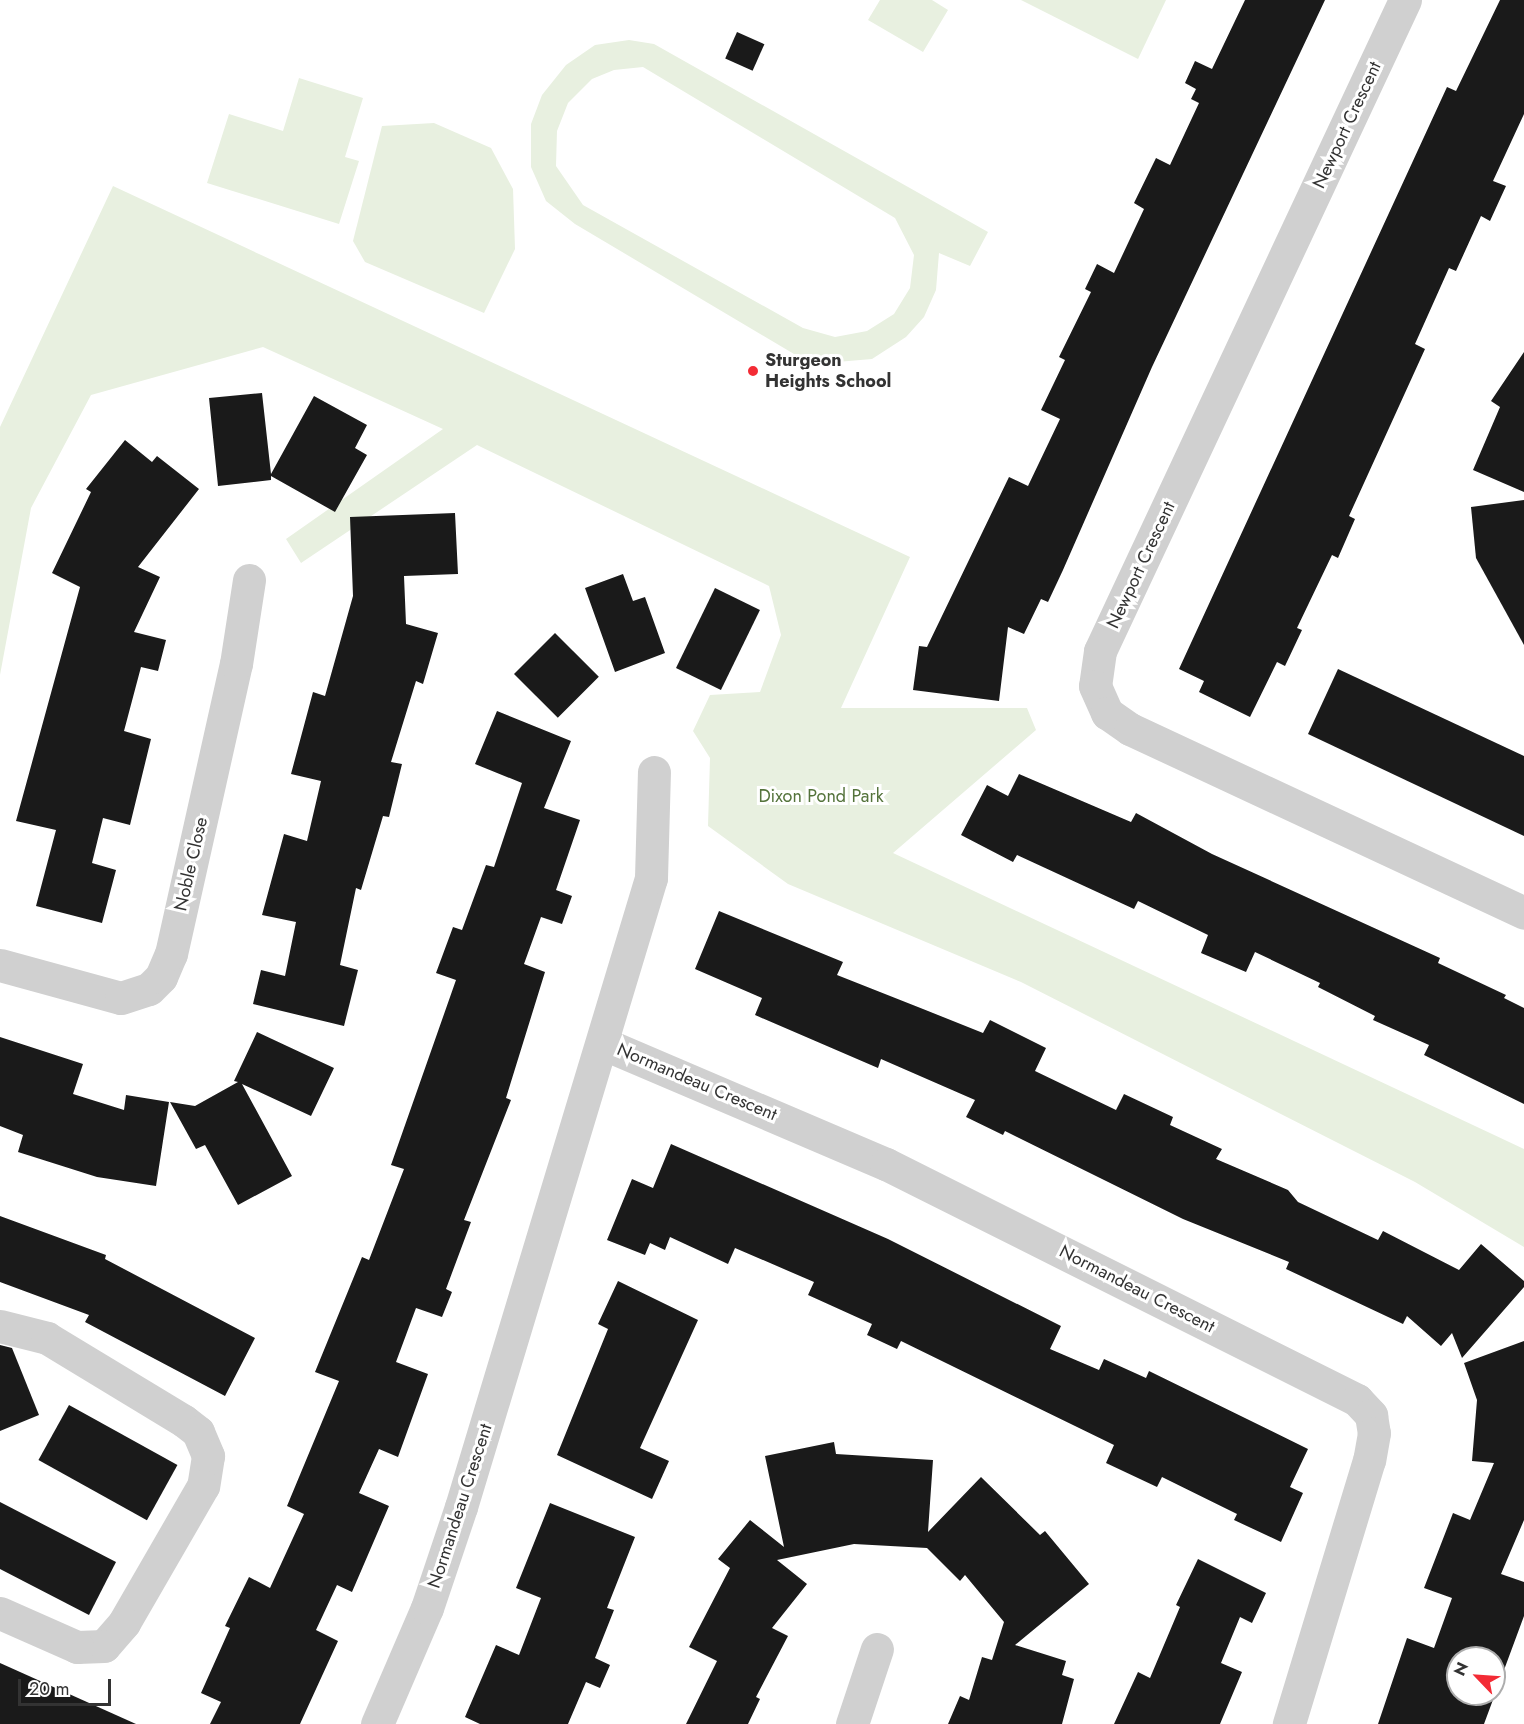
<!DOCTYPE html>
<html>
<head>
<meta charset="utf-8">
<style>
	body { margin:0 }
	#map { position:relative; width:1524px; height:1724px; overflow:hidden; background:#fff; font-family:Jost,sans-serif }
	div>[style] { position:absolute }
	[style*='--x'] { left:calc(var(--x)*1px); top:calc(var(--y)*1px); width:calc(var(--w)*1px); rotate:calc(var(--a)*1deg) }
	.green>* { inset:0; background:#e8f0e0 }
	.building>* { inset:0; background:#1a1a1a; transform-origin:0 0 }
	.minor>* { height:33px; margin:-16.5px; padding:0 16.5px; transform-origin:16.5px; border-radius:16.5px; background:#d0d0d0 }
	.dots>* { width:16px; height:16px; translate:-50% -50%; box-sizing:border-box; border:3px solid #fff; border-radius:50% }
	span { translate:-50% -50%; white-space:nowrap; text-align:center; line-height:1.15; -webkit-text-stroke:6px #fff; paint-order:stroke }
	.street-label { font-size:18px; color:#333 }
	.poi-label { font-size:18px; color:#333; font-weight:700 }
	.left { translate:0 -50%; text-align:left }
	.park-label { font-size:18px; color:#54733b }
	.north { position:absolute; left:1446px; top:1646px; width:60px; height:60px; box-sizing:border-box; background:#fff; border:2px solid #adadad; border-radius:50%; rotate:295deg; font-size:16px; font-weight:700; line-height:24px; text-align:center; color:#333 }
	.north::after { content:''; display:block; margin:auto; width:21px; height:27px; background:#f32b35; clip-path:polygon(50% 0,100% 100%,50% 72%,0 100%) }
	.scale { position:absolute; left:18px; top:1679px; width:93px; height:27px; box-sizing:border-box; border:3px solid #333; border-top:0; padding-left:8px; font-size:18px; line-height:21px; white-space:nowrap; color:#333; -webkit-text-stroke:4px #fff; paint-order:stroke }
</style>
</head>
<body>
<div id="map">
	<div class="green">
		<i style="clip-path:polygon(880px 0,932px 0,948px 10px,923px 52px,868px 20px)"></i>
		<i style="clip-path:polygon(1021px 0,1166px 0,1138px 59px)"></i>
		<i style="clip-path:polygon(evenodd,629px 40px,654px 44px,988px 232px,970px 266px,939px 253px,936px 290px,924px 317px,906px 337px,872px 359px,825px 363px,794px 354px,575px 224px,546px 201px,531px 167px,531px 124px,542px 95px,566px 65px,595px 45px,629px 40px,643px 67px,895px 218px,914px 255px,910px 288px,894px 314px,867px 331px,835px 337px,803px 328px,583px 205px,556px 166px,557px 131px,568px 103px,592px 79px,614px 70px,643px 67px)"></i>
		<i style="clip-path:polygon(299px 78px,363px 98px,345px 157px,359px 161px,339px 224px,207px 183px,229px 114px,283px 131px)"></i>
		<i style="clip-path:polygon(434px 123px,491px 148px,513px 189px,515px 249px,484px 313px,365px 262px,353px 241px,382px 126px)"></i>
		<i style="clip-path:polygon(113px 186px,910px 557px,841px 708px,1027px 708px,1036px 730px,893px 853px,1524px 1149px,1524px 1247px,1415px 1182px,1021px 982px,788px 884px,708px 826px,710px 758px,693px 731px,710px 695px,760px 692px,781px 635px,769px 586px,477px 445px,301px 563px,286px 539px,443px 429px,263px 347px,91px 395px,31px 508px,0 675px,0 427px)"></i>
	</div>
	<div class="building">
		<i style="clip-path:polygon(1245px 0,1325px 0,1152px 367px,1063px 570px,1048px 602px,1041px 599px,1024px 634px,1008px 627px,999px 701px,913px 690px,919px 646px,927px 647px,1009px 477px,1028px 486px,1060px 419px,1041px 410px,1065px 360px,1059px 357px,1091px 292px,1085px 289px,1097px 264px,1114px 273px,1144px 209px,1134px 203px,1156px 158px,1170px 165px,1199px 103px,1191px 99px,1196px 89px,1185px 83px,1195px 61px,1212px 69px)"></i>
		<i style="clip-path:polygon(1500px 0,1524px 0,1524px 114px,1493px 181px,1506px 186px,1490px 221px,1481px 216px,1456px 271px,1449px 268px,1415px 344px,1425px 349px,1349px 516px,1355px 519px,1338px 558px,1332px 555px,1297px 628px,1302px 630px,1285px 666px,1277px 662px,1250px 717px,1199px 692px,1204px 681px,1179px 669px,1447px 87px,1456px 91px)"></i>
		<i style="left:737px;top:32px;width:30px;height:29px;rotate:24deg"></i>
		<i style="clip-path:polygon(1524px 352px,1524px 492px,1473px 470px,1500px 407px,1491px 401px)"></i>
		<i style="clip-path:polygon(262px 393px,271px 474px,314px 396px,367px 425px,355px 448px,367px 455px,335px 512px,271px 476px,271px 480px,218px 486px,209px 398px)"></i>
		<i style="clip-path:polygon(125px 440px,152px 462px,157px 456px,199px 489px,138px 567px,160px 577px,134px 632px,166px 640px,158px 671px,141px 667px,124px 731px,151px 739px,130px 825px,103px 818px,92px 863px,116px 870px,102px 923px,36px 906px,56px 830px,16px 821px,80px 587px,52px 573px,91px 492px,86px 489px)"></i>
		<i style="clip-path:polygon(1524px 500px,1524px 645px,1476px 558px,1471px 507px)"></i>
		<i style="clip-path:polygon(455px 513px,458px 574px,404px 576px,406px 624px,438px 633px,423px 684px,416px 681px,391px 762px,402px 764px,389px 817px,383px 816px,361px 890px,356px 888px,340px 965px,358px 970px,344px 1026px,253px 1004px,261px 970px,285px 976px,296px 922px,262px 915px,284px 834px,307px 841px,321px 781px,291px 774px,313px 692px,325px 696px,353px 596px,350px 517px)"></i>
		<i style="clip-path:polygon(623px 574px,633px 601px,645px 597px,665px 653px,615px 672px,585px 588px)"></i>
		<i style="left:715px;top:588px;width:50px;height:89px;rotate:26deg"></i>
		<i style="left:555px;top:633px;width:62px;height:58px;rotate:45deg"></i>
		<i style="clip-path:polygon(1338px 669px,1524px 756px,1524px 836px,1308px 734px)"></i>
		<i style="clip-path:polygon(497px 711px,571px 741px,544px 808px,580px 820px,556px 890px,572px 896px,562px 924px,541px 917px,524px 964px,545px 972px,506px 1098px,511px 1100px,464px 1220px,471px 1222px,446px 1289px,452px 1292px,442px 1317px,416px 1308px,396px 1362px,428px 1374px,398px 1457px,379px 1449px,359px 1493px,389px 1506px,352px 1592px,337px 1585px,316px 1630px,338px 1641px,300px 1724px,210px 1724px,221px 1702px,201px 1693px,230px 1628px,225px 1626px,249px 1577px,270px 1588px,304px 1514px,287px 1506px,339px 1381px,315px 1372px,362px 1257px,369px 1260px,404px 1169px,391px 1165px,456px 980px,436px 973px,453px 927px,462px 930px,486px 865px,494px 867px,522px 783px,475px 764px)"></i>
		<i style="clip-path:polygon(1019px 774px,1131px 822px,1136px 813px,1212px 854px,1440px 958px,1438px 963px,1506px 995px,1504px 998px,1524px 1008px,1524px 1104px,1424px 1055px,1429px 1045px,1373px 1020px,1375px 1016px,1318px 987px,1320px 983px,1255px 952px,1246px 972px,1201px 953px,1208px 935px,1138px 901px,1134px 909px,1017px 855px,1013px 862px,961px 835px,987px 785px,1008px 796px)"></i>
		<i style="clip-path:polygon(719px 911px,843px 962px,837px 975px,923px 1009px,983px 1033px,990px 1020px,1046px 1048px,1035px 1071px,1116px 1110px,1124px 1094px,1173px 1117px,1170px 1125px,1222px 1149px,1216px 1159px,1288px 1190px,1298px 1202px,1378px 1240px,1383px 1231px,1459px 1270px,1481px 1244px,1524px 1281px,1524px 1287px,1462px 1358px,1452px 1333px,1441px 1346px,1407px 1316px,1403px 1324px,1286px 1269px,1289px 1262px,1183px 1219px,1005px 1131px,1003px 1135px,966px 1117px,975px 1100px,881px 1059px,878px 1068px,755px 1015px,762px 998px,695px 969px)"></i>
		<i style="clip-path:polygon(257px 1032px,334px 1068px,311px 1116px,242px 1084px,292px 1176px,238px 1205px,205px 1145px,196px 1149px,170px 1102px,195px 1106px,238px 1082px,234px 1081px)"></i>
		<i style="clip-path:polygon(0 1037px,83px 1064px,73px 1094px,124px 1110px,126px 1095px,169px 1102px,156px 1186px,97px 1177px,18px 1152px,23px 1135px,0 1126px)"></i>
		<i style="clip-path:polygon(671px 1144px,888px 1239px,1061px 1326px,1050px 1349px,1099px 1370px,1104px 1359px,1146px 1378px,1149px 1371px,1308px 1449px,1290px 1487px,1303px 1493px,1281px 1542px,1234px 1520px,1237px 1514px,1162px 1477px,1157px 1487px,1106px 1463px,1114px 1445px,901px 1341px,897px 1349px,867px 1335px,872px 1324px,808px 1295px,814px 1282px,735px 1248px,728px 1264px,670px 1237px,665px 1250px,650px 1243px,645px 1255px,607px 1240px,632px 1179px,653px 1188px)"></i>
		<i style="clip-path:polygon(0 1216px,106px 1255px,105px 1259px,255px 1338px,225px 1396px,85px 1322px,89px 1315px,0 1282px)"></i>
		<i style="clip-path:polygon(618px 1281px,698px 1320px,640px 1448px,669px 1461px,652px 1499px,557px 1455px,608px 1329px,598px 1324px)"></i>
		<i style="clip-path:polygon(evenodd,1524px 1341px,1524px 1520px,1501px 1574px,1524px 1582px,1524px 1616px,1484px 1724px,1378px 1724px,1407px 1638px,1434px 1648px,1452px 1598px,1424px 1588px,1453px 1513px,1470px 1520px,1494px 1463px,1472px 1461px,1477px 1400px,1464px 1363px,1524px 1341px,1458px 1658px,1494px 1658px,1494px 1694px,1458px 1694px,1458px 1658px)"></i>
		<i style="clip-path:polygon(0 1345px,12px 1348px,39px 1415px,0 1431px)"></i>
		<i style="left:69px;top:1405px;width:124px;height:63px;rotate:29deg"></i>
		<i style="clip-path:polygon(834px 1442px,836px 1454px,933px 1460px,928px 1532px,981px 1477px,1040px 1535px,1045px 1531px,1089px 1584px,1015px 1645px,1066px 1661px,1062px 1675px,1074px 1679px,1062px 1724px,948px 1724px,960px 1696px,969px 1700px,982px 1657px,992px 1660px,1004px 1622px,965px 1575px,960px 1581px,927px 1548px,854px 1544px,777px 1560px,807px 1584px,772px 1628px,788px 1636px,756px 1697px,760px 1699px,748px 1724px,686px 1724px,717px 1661px,689px 1647px,730px 1568px,718px 1559px,750px 1520px,784px 1547px,765px 1456px)"></i>
		<i style="clip-path:polygon(0 1502px,116px 1562px,89px 1615px,0 1569px)"></i>
		<i style="clip-path:polygon(550px 1503px,635px 1537px,607px 1608px,614px 1610px,595px 1658px,610px 1665px,600px 1688px,586px 1682px,568px 1724px,480px 1724px,465px 1717px,496px 1645px,519px 1655px,541px 1598px,516px 1588px)"></i>
		<i style="clip-path:polygon(1198px 1559px,1266px 1593px,1252px 1623px,1240px 1617px,1221px 1663px,1242px 1672px,1220px 1724px,1114px 1724px,1138px 1672px,1150px 1678px,1180px 1607px,1176px 1605px)"></i>
		<i style="clip-path:polygon(0 1663px,136px 1724px,0 1724px)"></i>
	</div>
	<div class="minor">
		<i style="--x:1405;--y:0;--w:719;--a:115.1"></i>
		<i style="--x:1100;--y:651;--w:35;--a:98"></i>
		<i style="--x:1095;--y:686;--w:30;--a:66"></i>
		<i style="--x:1107;--y:713;--w:28;--a:35"></i>
		<i style="--x:1130;--y:729;--w:435;--a:25"></i>
		<i style="--x:0;--y:965;--w:125;--a:15.3"></i>
		<i style="--x:121;--y:998;--w:29;--a:-18"></i>
		<i style="--x:149;--y:989;--w:17;--a:-45"></i>
		<i style="--x:161;--y:977;--w:25;--a:-67"></i>
		<i style="--x:171;--y:954;--w:297;--a:-77.4"></i>
		<i style="--x:236;--y:664;--w:85;--a:-81.2"></i>
		<i style="--x:602;--y:1043;--w:309;--a:23.1"></i>
		<i style="--x:886;--y:1164;--w:527;--a:26.61"></i>
		<i style="--x:1357;--y:1400;--w:21;--a:47"></i>
		<i style="--x:1371;--y:1415;--w:18;--a:81"></i>
		<i style="--x:1374;--y:1433;--w:27;--a:100"></i>
		<i style="--x:1369;--y:1460;--w:276;--a:106.9"></i>
		<i style="--x:0;--y:1326;--w:49;--a:14.3"></i>
		<i style="--x:47;--y:1338;--w:160;--a:31.2"></i>
		<i style="--x:184;--y:1421;--w:18;--a:38"></i>
		<i style="--x:198;--y:1432;--w:26;--a:67"></i>
		<i style="--x:208;--y:1456;--w:30;--a:99"></i>
		<i style="--x:203;--y:1486;--w:158;--a:120"></i>
		<i style="--x:124;--y:1623;--w:30;--a:131"></i>
		<i style="--x:104;--y:1646;--w:27;--a:178"></i>
		<i style="--x:77;--y:1647;--w:84;--a:-156.2"></i>
		<i style="--x:377;--y:1724;--w:126;--a:-66.7"></i>
		<i style="--x:427;--y:1608;--w:107;--a:-71.4"></i>
		<i style="--x:461;--y:1507;--w:657;--a:-73.19"></i>
		<i style="--x:651;--y:878;--w:106;--a:-88.4"></i>
		<i style="--x:852;--y:1724;--w:79;--a:-71.6"></i>
	</div>
	<div class="dots">
		<i style="left:753px;top:371px;background:#f32b35"></i>
	</div>
	<div class="street-label">
		<span style="left:1347px;top:125px;rotate:-65deg">Newport Crescent</span>
		<span style="left:1141px;top:565px;rotate:-65deg">Newport Crescent</span>
		<span style="left:191px;top:864px;rotate:-77deg">Noble Close</span>
		<span style="left:697px;top:1082px;rotate:23deg">Normandeau Crescent</span>
		<span style="left:1137px;top:1289px;rotate:27deg">Normandeau Crescent</span>
		<span style="left:460px;top:1506px;rotate:-72deg">Normandeau Crescent</span>
	</div>
	<div class="poi-label">
		<span class="left" style="left:765px;top:371px">Sturgeon<br>Heights School</span>
	</div>
	<div class="park-label">
		<span style="left:821px;top:796px">Dixon Pond Park</span>
	</div>
	<div class="north">N</div>
	<div class="scale">20 m</div>
</div>
</body>
</html>
